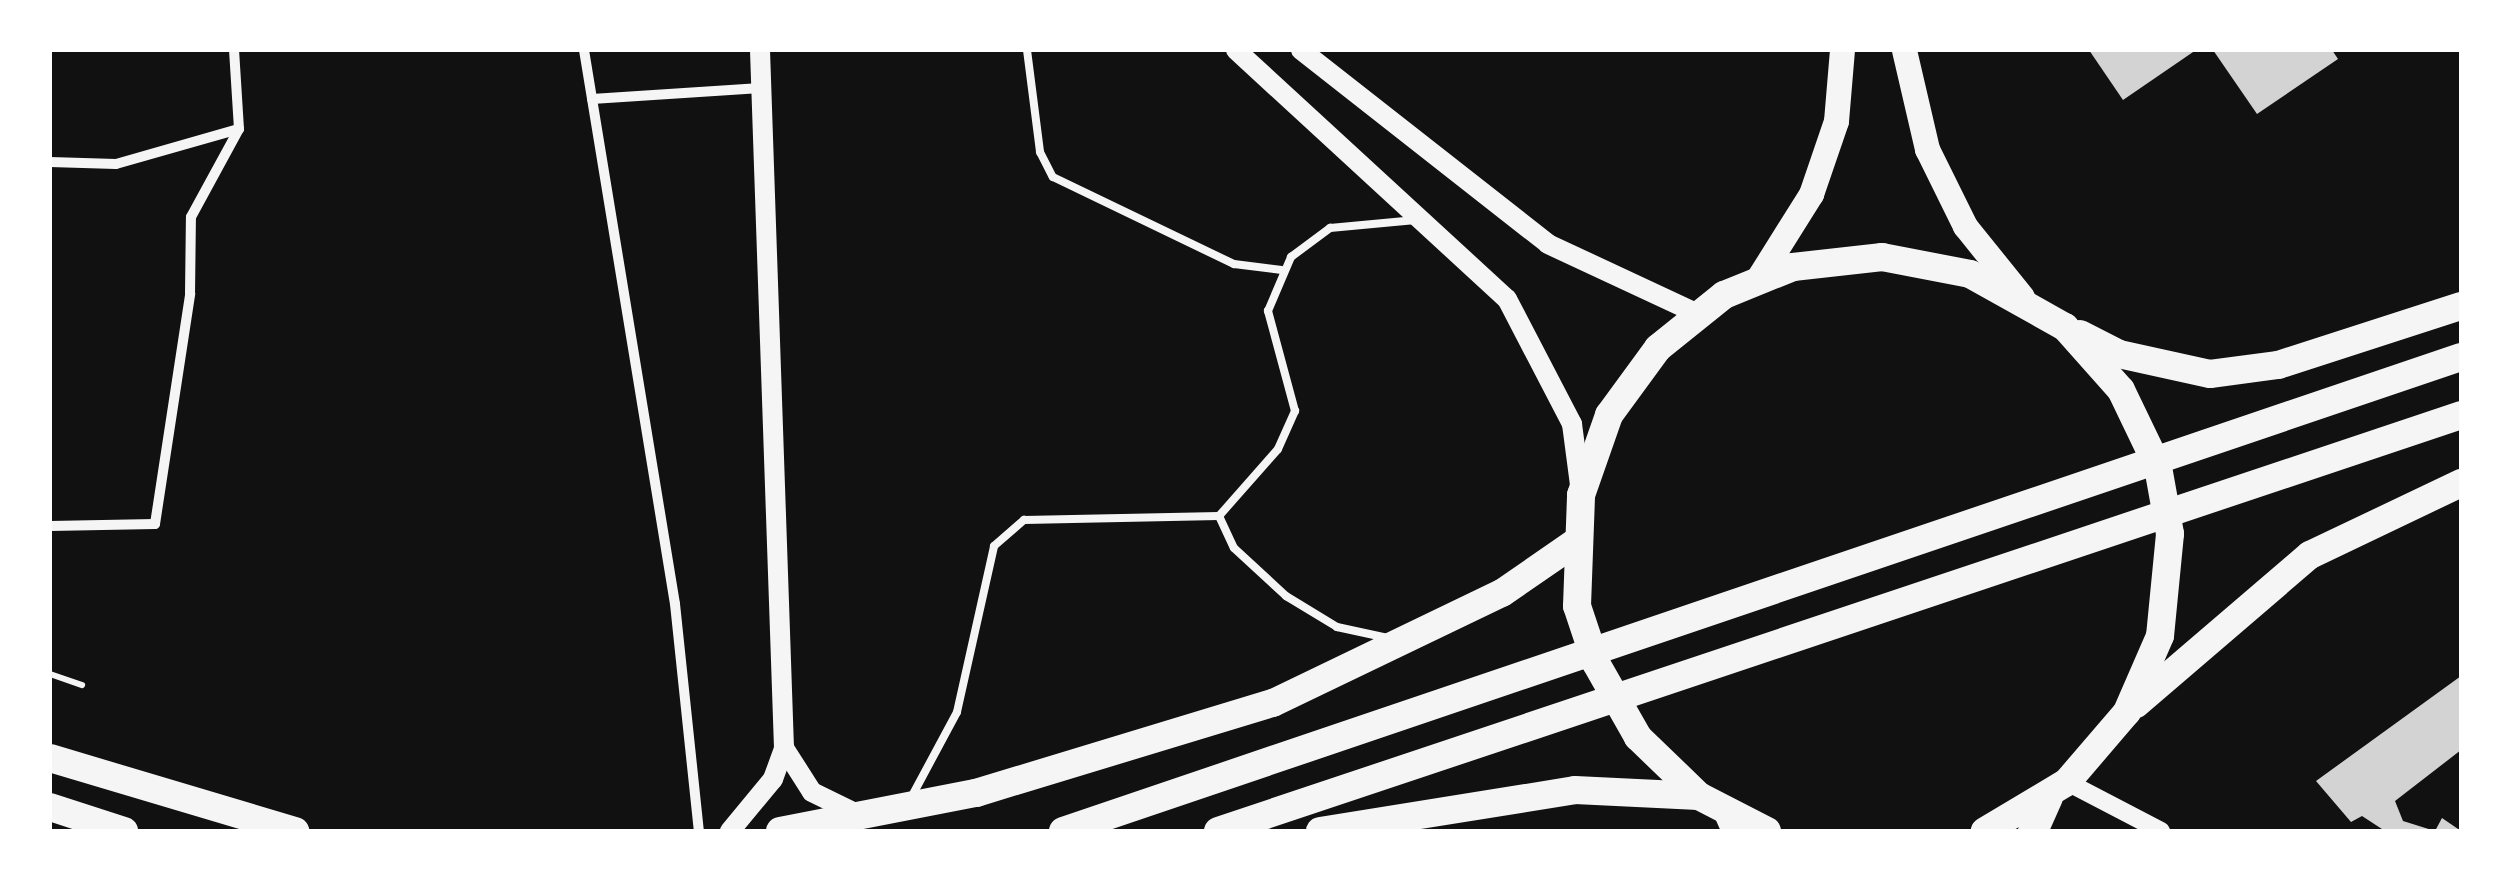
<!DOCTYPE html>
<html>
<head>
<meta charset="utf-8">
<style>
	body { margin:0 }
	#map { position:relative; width:2511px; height:881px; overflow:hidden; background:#111; font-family:Raleway,sans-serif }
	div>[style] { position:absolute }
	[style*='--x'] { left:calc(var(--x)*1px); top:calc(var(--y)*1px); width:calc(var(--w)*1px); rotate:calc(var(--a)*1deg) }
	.building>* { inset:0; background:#d3d3d3 }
	.path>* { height:6px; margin:-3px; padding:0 3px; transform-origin:3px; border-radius:3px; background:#f5f5f5 }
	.service>* { height:8px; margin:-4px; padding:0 4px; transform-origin:4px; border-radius:4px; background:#f5f5f5 }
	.minor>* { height:10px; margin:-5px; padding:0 5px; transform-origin:5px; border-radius:5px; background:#f5f5f5 }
	.tertiary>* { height:18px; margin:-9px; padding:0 9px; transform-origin:9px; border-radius:9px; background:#f5f5f5 }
	.secondary>* { height:20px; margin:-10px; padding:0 10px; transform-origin:10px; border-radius:10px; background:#f5f5f5 }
	.primary>* { height:25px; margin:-12.5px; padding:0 12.5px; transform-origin:12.5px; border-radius:12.5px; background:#f5f5f5 }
	.trunk>* { height:28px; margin:-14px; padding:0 14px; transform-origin:14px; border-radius:14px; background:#f5f5f5 }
	.motorway>* { height:30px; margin:-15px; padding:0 15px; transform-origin:15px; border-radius:15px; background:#f5f5f5 }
	span { translate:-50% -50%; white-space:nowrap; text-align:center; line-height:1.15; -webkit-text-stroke:10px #fff; paint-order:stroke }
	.frame { position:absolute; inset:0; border:52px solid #fff; pointer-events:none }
</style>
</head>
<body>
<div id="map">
	<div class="building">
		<i style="clip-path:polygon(2089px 50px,2196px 50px,2123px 100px)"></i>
		<i style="clip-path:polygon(2213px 50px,2332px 50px,2338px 59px,2257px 114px)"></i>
		<i style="clip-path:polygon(2461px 676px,2461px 750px,2395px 801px,2403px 821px,2435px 831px,2442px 818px,2461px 831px,2385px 831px,2362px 816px,2351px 822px,2316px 781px)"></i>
	</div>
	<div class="path">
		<i style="--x:50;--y:674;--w:34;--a:19"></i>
	</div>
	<div class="service">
		<i style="--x:1027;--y:50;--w:103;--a:82.7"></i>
		<i style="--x:1040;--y:152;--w:28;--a:63"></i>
		<i style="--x:1053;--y:177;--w:201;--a:25.7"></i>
		<i style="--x:1234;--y:264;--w:48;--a:7.1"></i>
		<i style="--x:1219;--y:516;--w:89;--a:-48.6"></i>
		<i style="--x:1278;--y:449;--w:42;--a:-65.9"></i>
		<i style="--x:1295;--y:411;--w:104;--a:-105.1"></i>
		<i style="--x:1268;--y:311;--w:59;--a:-66.9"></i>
		<i style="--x:1291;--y:257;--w:49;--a:-36.6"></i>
		<i style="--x:1330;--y:228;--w:86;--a:-5.3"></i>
		<i style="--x:1219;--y:516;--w:35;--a:65"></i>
		<i style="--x:1234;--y:548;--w:71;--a:42.7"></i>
		<i style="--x:1286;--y:596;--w:60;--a:31.3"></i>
		<i style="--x:1337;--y:627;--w:52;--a:12.2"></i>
		<i style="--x:912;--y:796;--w:95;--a:-61.8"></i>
		<i style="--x:957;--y:712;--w:170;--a:-77.4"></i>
		<i style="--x:994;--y:546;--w:40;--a:-41"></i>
		<i style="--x:1024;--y:520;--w:195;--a:-1.2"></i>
	</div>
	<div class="minor">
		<i style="--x:584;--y:50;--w:561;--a:80.67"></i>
		<i style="--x:675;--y:604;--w:228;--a:84"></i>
		<i style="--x:592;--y:99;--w:169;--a:-3.7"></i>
		<i style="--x:50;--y:162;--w:66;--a:1.7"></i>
		<i style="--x:116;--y:164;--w:128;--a:-15.9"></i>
		<i style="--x:50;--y:526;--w:105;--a:-1.1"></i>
		<i style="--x:155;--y:524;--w:233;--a:-81.3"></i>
		<i style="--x:190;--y:294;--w:77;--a:-89.3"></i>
		<i style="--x:191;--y:217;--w:100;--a:-61.4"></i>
		<i style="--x:239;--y:129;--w:79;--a:-93.6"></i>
	</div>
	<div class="tertiary">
		<i style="--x:2067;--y:782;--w:106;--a:27.5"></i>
	</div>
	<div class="secondary">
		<i style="--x:1236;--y:50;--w:368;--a:42.6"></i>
		<i style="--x:1507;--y:299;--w:141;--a:62.5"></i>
		<i style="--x:1572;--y:424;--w:69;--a:82.5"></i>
		<i style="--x:1301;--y:50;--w:314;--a:38.1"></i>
		<i style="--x:1548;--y:244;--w:168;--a:25"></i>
		<i style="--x:784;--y:748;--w:52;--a:57.5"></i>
		<i style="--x:812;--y:792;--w:57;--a:26.1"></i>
		<i style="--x:730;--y:831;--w:67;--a:-50.4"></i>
		<i style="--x:773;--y:779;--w:33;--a:-70"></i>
		<i style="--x:784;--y:748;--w:698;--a:-91.97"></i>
	</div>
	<div class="primary">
		<i style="--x:1904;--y:50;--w:102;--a:76.9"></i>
		<i style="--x:1927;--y:149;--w:86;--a:63.7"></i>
		<i style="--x:1965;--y:226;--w:91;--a:51.2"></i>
		<i style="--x:1757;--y:280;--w:102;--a:-57.9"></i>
		<i style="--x:1811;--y:194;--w:77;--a:-71.1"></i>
		<i style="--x:1836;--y:121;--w:71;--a:-85.2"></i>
	</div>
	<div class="trunk">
		<i style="--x:2080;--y:334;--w:44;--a:27.1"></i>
		<i style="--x:2119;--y:354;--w:93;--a:12.4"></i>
		<i style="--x:2210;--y:374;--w:69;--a:-7.5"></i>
		<i style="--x:2278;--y:365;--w:192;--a:-17.9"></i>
		<i style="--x:2136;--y:704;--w:229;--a:-40.6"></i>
		<i style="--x:2310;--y:555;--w:167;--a:-25.5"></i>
		<i style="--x:50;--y:758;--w:256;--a:16.6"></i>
		<i style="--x:50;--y:807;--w:78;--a:18"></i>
		<i style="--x:780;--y:831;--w:200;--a:-11"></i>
		<i style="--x:976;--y:793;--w:310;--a:-16.9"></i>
		<i style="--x:1273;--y:703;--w:254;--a:-25.7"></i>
		<i style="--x:1502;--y:593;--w:90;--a:-34.6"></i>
		<i style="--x:1063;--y:831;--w:1476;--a:-18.73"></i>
		<i style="--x:1218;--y:831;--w:1311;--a:-18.5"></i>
		<i style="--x:1320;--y:831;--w:258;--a:-9.1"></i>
		<i style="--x:1575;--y:790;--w:124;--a:2.8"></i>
		<i style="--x:1767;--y:831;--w:76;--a:-152.8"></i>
		<i style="--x:1699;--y:796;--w:85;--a:-136"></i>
		<i style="--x:1638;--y:737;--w:85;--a:-119.6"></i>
		<i style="--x:1596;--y:663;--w:60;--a:-108.4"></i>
		<i style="--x:1577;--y:606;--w:111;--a:-87.9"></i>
		<i style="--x:1581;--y:495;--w:85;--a:-70.7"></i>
		<i style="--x:1609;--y:415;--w:83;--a:-53.8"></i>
		<i style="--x:1658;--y:348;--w:85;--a:-38.8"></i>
		<i style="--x:1724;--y:295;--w:74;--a:-22.1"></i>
		<i style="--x:1793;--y:267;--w:90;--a:-6.4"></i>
		<i style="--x:1882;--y:257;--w:90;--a:10.9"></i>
		<i style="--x:1970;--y:274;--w:109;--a:29.2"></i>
		<i style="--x:2065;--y:327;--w:84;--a:48.4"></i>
		<i style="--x:2121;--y:390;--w:85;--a:64.3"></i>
		<i style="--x:2158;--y:467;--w:68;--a:79.8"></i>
		<i style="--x:2170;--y:534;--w:102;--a:95.6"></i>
		<i style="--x:2160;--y:636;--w:83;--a:113.5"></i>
		<i style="--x:2127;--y:712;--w:92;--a:130.6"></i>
		<i style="--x:2067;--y:782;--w:96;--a:149.1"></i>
	</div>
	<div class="motorway">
		<i style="--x:1730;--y:815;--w:17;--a:66"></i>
		<i style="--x:2033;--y:831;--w:37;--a:-66"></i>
	</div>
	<div class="frame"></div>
</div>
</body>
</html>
